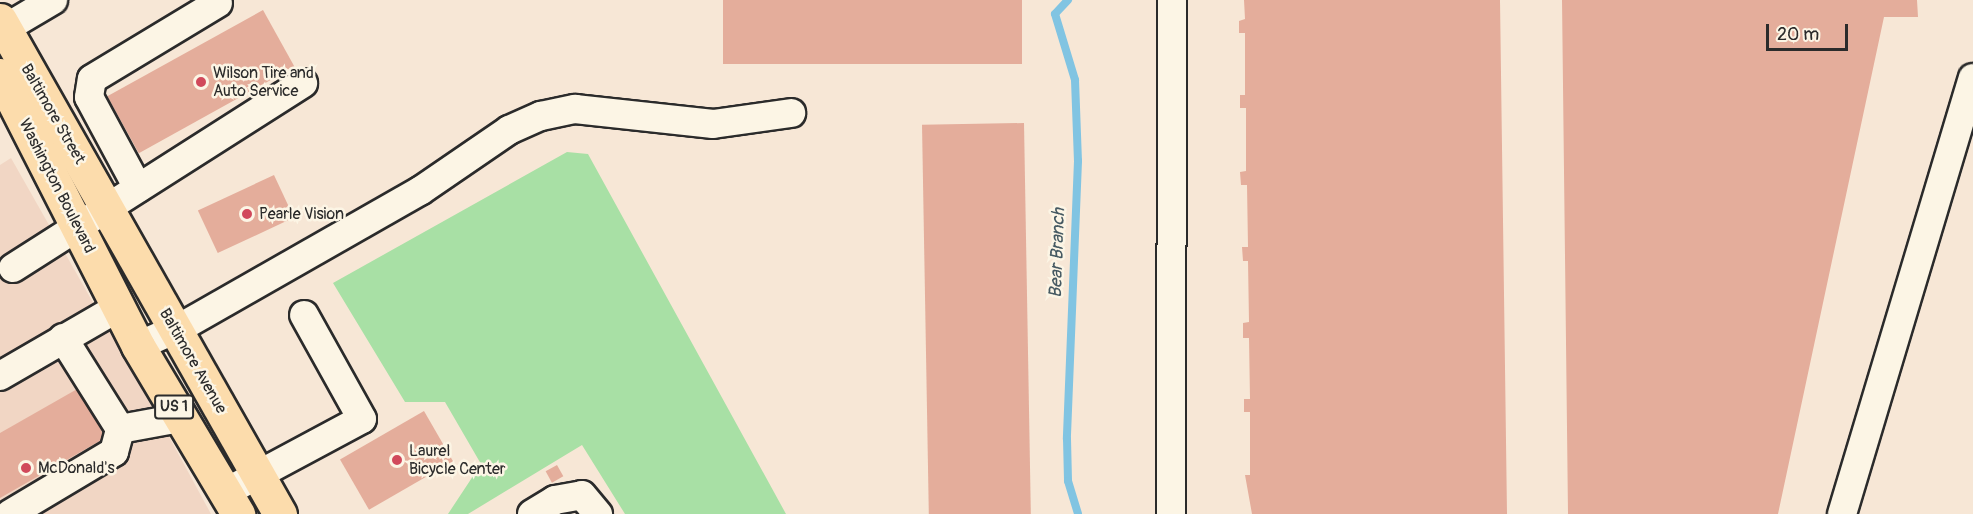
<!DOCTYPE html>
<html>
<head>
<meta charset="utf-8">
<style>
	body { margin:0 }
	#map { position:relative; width:1973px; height:514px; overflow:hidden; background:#f7e7d6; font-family:Pangolin,sans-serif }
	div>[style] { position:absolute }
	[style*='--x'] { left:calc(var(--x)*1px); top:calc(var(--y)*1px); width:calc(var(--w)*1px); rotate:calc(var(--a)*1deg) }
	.built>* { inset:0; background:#f1d6c4 }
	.green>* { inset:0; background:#a8e0a5 }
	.stream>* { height:8px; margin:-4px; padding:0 4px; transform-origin:4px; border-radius:4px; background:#81c4e2 }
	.building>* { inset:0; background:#e4ad9b; transform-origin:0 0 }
	.roads { filter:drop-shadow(2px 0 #2b2b2b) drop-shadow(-2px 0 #2b2b2b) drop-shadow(0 2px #2b2b2b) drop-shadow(0 -2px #2b2b2b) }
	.minor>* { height:28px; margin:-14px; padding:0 14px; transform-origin:14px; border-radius:14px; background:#fcf5e5 }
	.major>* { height:33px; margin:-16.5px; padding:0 16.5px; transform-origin:16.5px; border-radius:16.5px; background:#fcdcac }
	.dots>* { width:16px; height:16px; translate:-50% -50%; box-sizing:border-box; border:3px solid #fcf5e5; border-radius:50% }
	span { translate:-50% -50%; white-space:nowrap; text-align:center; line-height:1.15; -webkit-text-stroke:5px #fcf5e5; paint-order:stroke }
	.shield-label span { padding:2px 4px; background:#fcf5e5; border:2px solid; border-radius:4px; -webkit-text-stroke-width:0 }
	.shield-label { font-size:15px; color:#2b2b2b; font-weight:700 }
	.poi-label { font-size:16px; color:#2b2b2b }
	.left { translate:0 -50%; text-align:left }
	.street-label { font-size:16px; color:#2b2b2b }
	.water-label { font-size:18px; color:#455962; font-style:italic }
	.scale { position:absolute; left:1766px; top:24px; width:82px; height:27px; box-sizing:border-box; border:3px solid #2b2b2b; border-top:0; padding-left:8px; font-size:18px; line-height:21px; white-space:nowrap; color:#2b2b2b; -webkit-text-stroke:4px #fcf5e5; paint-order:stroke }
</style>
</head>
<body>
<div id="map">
	<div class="built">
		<i style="clip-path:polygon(11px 158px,167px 433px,211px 514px,0 514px,0 165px)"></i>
	</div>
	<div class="green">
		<i style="clip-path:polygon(567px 152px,588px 154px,786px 514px,625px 514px,582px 445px,468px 514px,448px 514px,481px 464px,445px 402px,405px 402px,333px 283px)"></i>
	</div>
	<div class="stream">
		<i style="--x:1068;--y:0;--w:19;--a:133"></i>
		<i style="--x:1055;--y:14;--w:69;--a:73.1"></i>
		<i style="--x:1075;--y:80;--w:81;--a:87.9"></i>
		<i style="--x:1078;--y:161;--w:278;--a:92.3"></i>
		<i style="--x:1067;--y:439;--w:42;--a:88.6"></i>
		<i style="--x:1068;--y:481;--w:34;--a:73"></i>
	</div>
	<div class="building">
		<i style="left:723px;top:0;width:299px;height:64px"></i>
		<i style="clip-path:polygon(1244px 0,1500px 0,1507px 514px,1252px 514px,1245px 475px,1250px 475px,1250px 412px,1244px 412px,1244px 399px,1250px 399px,1249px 338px,1243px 338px,1243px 323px,1249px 322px,1248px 261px,1243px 261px,1242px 247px,1248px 247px,1247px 185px,1241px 185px,1240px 172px,1246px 171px,1246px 108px,1240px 108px,1240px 95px,1245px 95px,1245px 33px,1239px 33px,1239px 21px,1245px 19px)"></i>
		<i style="clip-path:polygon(1562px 0,1917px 0,1918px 17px,1884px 17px,1778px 514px,1568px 514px)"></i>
		<i style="left:263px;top:10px;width:65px;height:178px;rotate:61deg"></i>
		<i style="left:1024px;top:123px;width:391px;height:102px;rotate:89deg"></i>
		<i style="left:274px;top:175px;width:47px;height:84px;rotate:65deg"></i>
		<i style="clip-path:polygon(79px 388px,105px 438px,0 498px,0 433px)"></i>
		<i style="left:424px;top:411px;width:58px;height:97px;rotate:60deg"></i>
		<i style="left:557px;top:465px;width:13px;height:13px;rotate:61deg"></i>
	</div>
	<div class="roads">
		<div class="minor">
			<i style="--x:4;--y:29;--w:57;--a:-30.6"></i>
			<i style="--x:138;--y:188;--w:103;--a:-118.3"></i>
			<i style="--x:89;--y:97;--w:18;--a:-81"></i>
			<i style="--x:92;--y:79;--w:147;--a:-31.1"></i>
			<i style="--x:13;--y:268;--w:344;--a:-32.5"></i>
			<i style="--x:63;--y:338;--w:107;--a:57.9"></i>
			<i style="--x:138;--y:346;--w:49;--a:-24"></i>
			<i style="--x:183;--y:326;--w:273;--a:-29.7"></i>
			<i style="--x:420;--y:191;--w:108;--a:-34.4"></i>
			<i style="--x:509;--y:130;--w:35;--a:-24"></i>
			<i style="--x:541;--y:116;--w:35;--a:-12"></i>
			<i style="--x:575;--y:109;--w:139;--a:6.2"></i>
			<i style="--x:713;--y:124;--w:79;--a:-8"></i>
			<i style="--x:0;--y:376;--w:138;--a:-30.1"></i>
			<i style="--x:226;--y:492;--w:154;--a:-28.2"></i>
			<i style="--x:362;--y:419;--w:119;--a:-119.1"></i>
			<i style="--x:10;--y:514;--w:121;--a:-30.8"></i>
			<i style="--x:114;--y:452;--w:24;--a:-75"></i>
			<i style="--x:120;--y:429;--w:61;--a:-10.4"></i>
			<i style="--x:532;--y:514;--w:27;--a:-31"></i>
			<i style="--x:555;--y:500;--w:27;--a:-10"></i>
			<i style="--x:582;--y:495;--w:25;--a:50"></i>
			<i style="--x:1171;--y:514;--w:514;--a:-89.89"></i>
			<i style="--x:1842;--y:514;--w:455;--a:-73.3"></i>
		</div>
		<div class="major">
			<i style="--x:0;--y:20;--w:568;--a:60.46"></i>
			<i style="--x:0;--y:75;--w:304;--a:63"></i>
			<i style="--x:138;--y:346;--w:196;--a:59.2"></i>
		</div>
	</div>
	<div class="dots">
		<i style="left:201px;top:82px;background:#d1495b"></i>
		<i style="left:247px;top:214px;background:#d1495b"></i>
		<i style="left:397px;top:460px;background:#d1495b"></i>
		<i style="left:26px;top:468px;background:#d1495b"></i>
	</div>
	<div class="shield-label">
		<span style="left:174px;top:407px">US 1</span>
	</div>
	<div class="poi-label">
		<span class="left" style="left:213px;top:82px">Wilson Tire and<br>Auto Service</span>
		<span class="left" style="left:259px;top:214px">Pearle Vision</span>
		<span class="left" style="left:409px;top:460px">Laurel<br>Bicycle Center</span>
		<span class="left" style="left:38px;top:468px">McDonald's</span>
	</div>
	<div class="street-label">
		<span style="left:53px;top:114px;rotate:60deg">Baltimore Street</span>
		<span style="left:57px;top:186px;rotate:63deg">Washington Boulevard</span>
		<span style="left:193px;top:361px;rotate:60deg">Baltimore Avenue</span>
	</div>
	<div class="water-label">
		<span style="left:1058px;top:253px;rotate:-88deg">Bear Branch</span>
	</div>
	<div class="scale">20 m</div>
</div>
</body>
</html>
